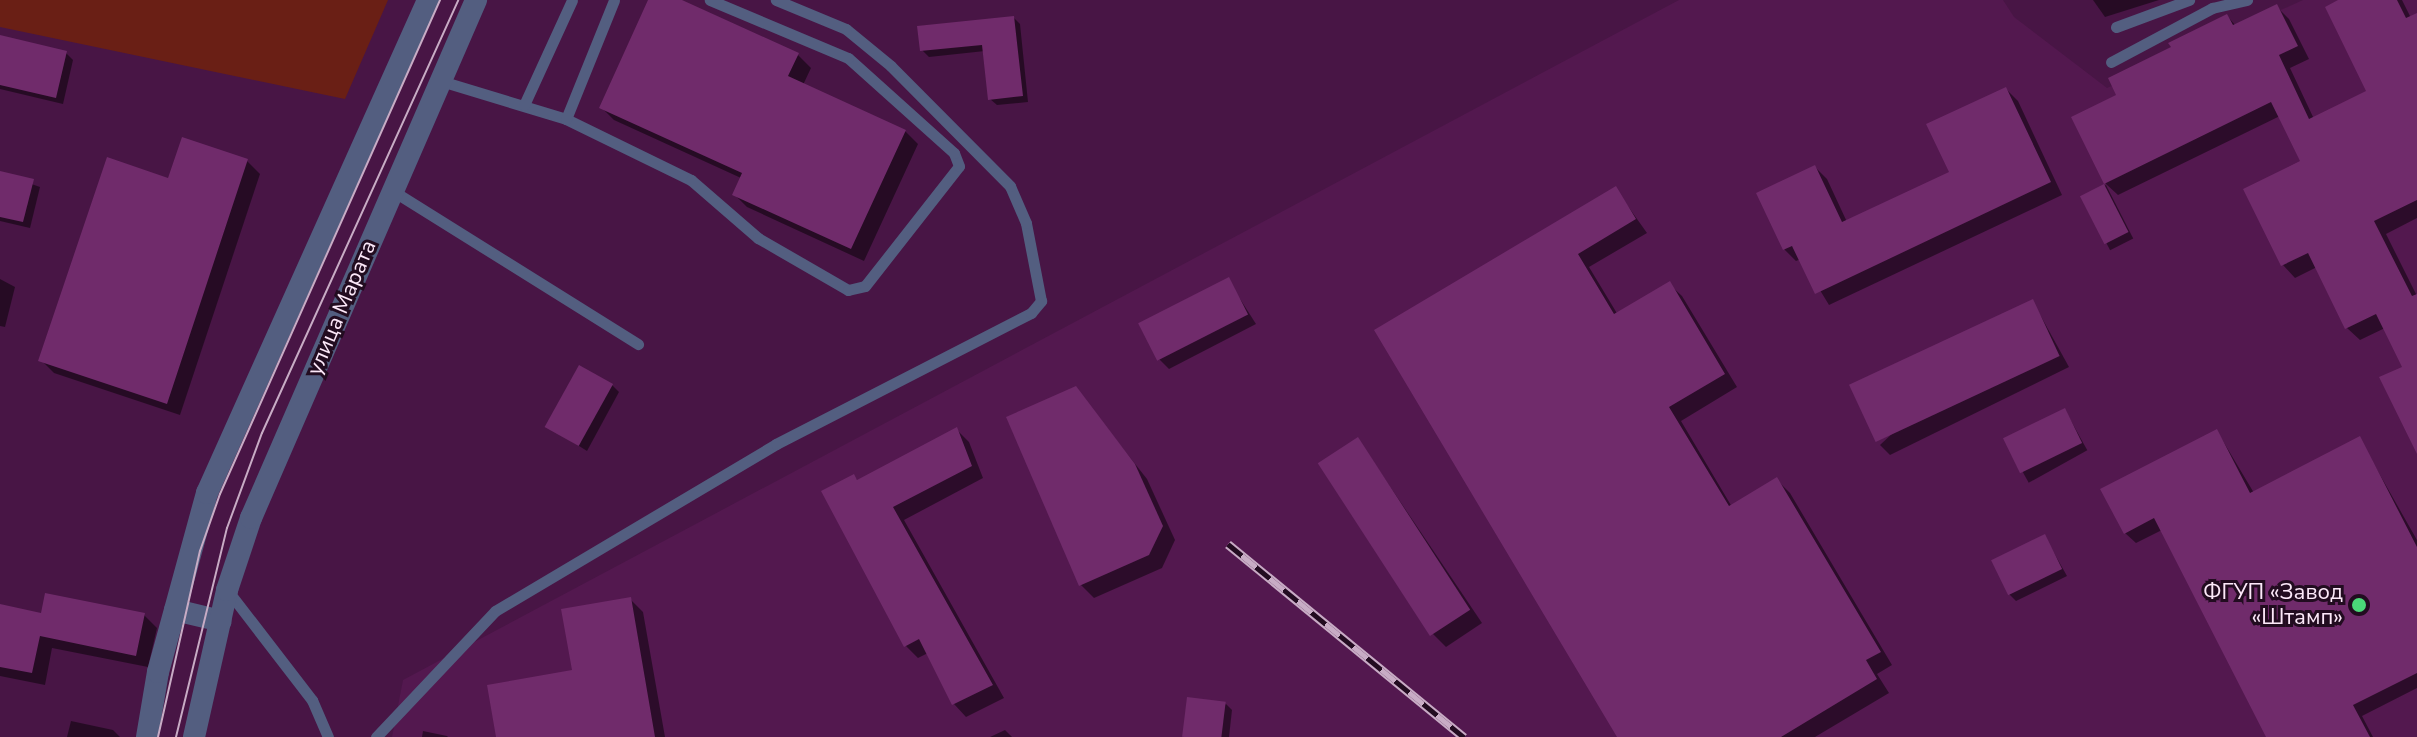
<!DOCTYPE html>
<html>
<head>
<meta charset="utf-8">
<style>
	body { margin:0 }
	#map { position:relative; width:2417px; height:737px; overflow:hidden; background:#481545; font-family:"Nunito Sans",sans-serif }
	div>[style] { position:absolute }
	[style*='--x'] { left:calc(var(--x)*1px); top:calc(var(--y)*1px); width:calc(var(--w)*1px); rotate:calc(var(--a)*1deg) }
	.built>* { inset:0; background:#53184f }
	.green>* { inset:0; background:#6a1f15 }
	.shadow>* { inset:0; background:#0007; transform-origin:0 0 }
	.building>* { inset:0; background:#702b6b; transform-origin:0 0 }
	.service>* { height:11px; margin:-5.5px; padding:0 5.5px; transform-origin:5.5px; border-radius:5.5px; background:#535e80 }
	.minor>* { height:22px; margin:-11px; padding:0 11px; transform-origin:11px; border-radius:11px; background:#535e80 }
	.tram>* { height:2px; margin:-1px; padding:0 1px; transform-origin:1px; border-radius:1px; background:#c8acc5 }
	.rail>* { height:9px; margin-top:-4.5px; transform-origin:0; background:repeating-linear-gradient(90deg,#220c20 0 18px,#c8acc5 0 36px); box-sizing:border-box; border-block:2px solid #c8acc5 }
	.dots>* { width:22px; height:22px; translate:-50% -50%; box-sizing:border-box; border:4px solid #220c20; border-radius:50% }
	span { translate:-50% -50%; white-space:nowrap; text-align:center; line-height:1.15; -webkit-text-stroke:6px #220c20; paint-order:stroke }
	.street-label { font-size:22px; color:#fce8f9 }
	.poi-label { font-size:22px; color:#fce8f9 }
	.right { translate:-100% -50%; text-align:right }
</style>
</head>
<body>
<div id="map">
	<div class="built">
		<i style="clip-path:polygon(1679px 0,2003px 0,2014px 17px,2107px 88px,2303px 0,2417px 0,2417px 737px,392px 737px,403px 680px)"></i>
	</div>
	<div class="green">
		<i style="clip-path:polygon(0 0,388px 0,345px 99px,0 27px)"></i>
	</div>
	<div class="shadow">
		<i style="clip-path:polygon(650px 0,677px 0,798px 55px,811px 68px,803px 85px,905px 131px,918px 144px,864px 261px,747px 207px,734px 194px,741px 178px,614px 120px,601px 107px)"></i>
		<i style="clip-path:polygon(2093px 0,2159px 0,2105px 17px)"></i>
		<i style="clip-path:polygon(2343px 0,2402px 0,2411px 18px,2417px 15px,2417px 218px,2386px 234px,2417px 296px,2417px 450px,2405px 368px,2385px 328px,2360px 340px,2347px 328px,2317px 267px,2295px 278px,2283px 265px,2246px 190px,2302px 162px,2280px 116px,2118px 195px,2106px 184px,2074px 118px,2119px 96px,2173px 48px,2227px 16px,2236px 26px,2276px 6px,2289px 19px,2309px 59px,2290px 68px,2314px 119px,2369px 92px)"></i>
		<i style="clip-path:polygon(1014px 18px,1020px 24px,1028px 102px,997px 105px,990px 99px,985px 51px,929px 57px,922px 50px)"></i>
		<i style="clip-path:polygon(0 37px,66px 53px,73px 60px,63px 104px,0 89px)"></i>
		<i style="clip-path:polygon(2006px 89px,2018px 101px,2062px 195px,1829px 305px,1801px 259px,1796px 261px,1784px 249px,1815px 167px,1827px 179px,1847px 222px,1951px 173px)"></i>
		<i style="clip-path:polygon(247px 161px,260px 174px,180px 415px,54px 373px,41px 360px,169px 180px)"></i>
		<i style="clip-path:polygon(0 173px,40px 187px,30px 228px,0 221px)"></i>
		<i style="left:2106px;top:185px;width:60px;height:26px;rotate:63deg"></i>
		<i style="clip-path:polygon(1615px 188px,1647px 233px,1589px 267px,1618px 315px,1669px 284px,1682px 296px,1737px 387px,1681px 421px,1732px 507px,1777px 480px,1790px 493px,1892px 665px,1877px 674px,1889px 693px,1815px 737px,1619px 737px,1377px 331px)"></i>
		<i style="clip-path:polygon(0 279px,15px 287px,5px 327px,0 326px)"></i>
		<i style="clip-path:polygon(1228px 280px,1256px 324px,1169px 369px,1159px 359px)"></i>
		<i style="clip-path:polygon(2033px 302px,2069px 367px,1890px 455px,1880px 445px)"></i>
		<i style="clip-path:polygon(612px 385px,619px 392px,587px 451px,549px 427px)"></i>
		<i style="clip-path:polygon(1076px 389px,1147px 479px,1175px 540px,1162px 568px,1094px 598px,1081px 585px)"></i>
		<i style="left:2065px;top:410px;width:46px;height:67px;rotate:61deg"></i>
		<i style="clip-path:polygon(956px 429px,969px 442px,983px 478px,904px 520px,1004px 698px,966px 717px,954px 704px,928px 653px,918px 658px,906px 646px,853px 476px,859px 482px)"></i>
		<i style="clip-path:polygon(2217px 431px,2254px 493px,2359px 438px,2417px 540px,2417px 688px,2362px 716px,2373px 737px,2269px 737px,2162px 530px,2136px 543px,2125px 533px)"></i>
		<i style="clip-path:polygon(1358px 439px,1482px 623px,1446px 647px,1433px 634px)"></i>
		<i style="clip-path:polygon(2045px 537px,2067px 576px,2016px 601px,2009px 594px)"></i>
		<i style="clip-path:polygon(630px 599px,643px 612px,665px 737px,498px 737px,574px 672px)"></i>
		<i style="clip-path:polygon(0 606px,43px 615px,144px 615px,157px 628px,148px 667px,52px 648px,45px 685px,0 676px)"></i>
		<i style="clip-path:polygon(1226px 704px,1232px 710px,1229px 737px,1185px 737px)"></i>
		<i style="clip-path:polygon(71px 721px,113px 730px,120px 737px,67px 737px)"></i>
		<i style="clip-path:polygon(1005px 730px,1012px 737px,990px 737px)"></i>
		<i style="clip-path:polygon(423px 731px,447px 736px,448px 737px,422px 737px)"></i>
	</div>
	<div class="building">
		<i style="clip-path:polygon(648px 0,682px 0,799px 53px,788px 76px,906px 130px,851px 249px,732px 195px,742px 173px,599px 108px)"></i>
		<i style="clip-path:polygon(2338px 0,2397px 0,2406px 18px,2417px 13px,2417px 200px,2374px 221px,2412px 296px,2417px 294px,2417px 454px,2379px 377px,2402px 367px,2376px 314px,2345px 329px,2308px 253px,2281px 266px,2243px 189px,2300px 161px,2271px 102px,2104px 184px,2071px 117px,2116px 95px,2108px 78px,2171px 47px,2168px 43px,2227px 14px,2233px 25px,2277px 4px,2298px 46px,2279px 55px,2309px 119px,2366px 91px,2325px 7px)"></i>
		<i style="clip-path:polygon(1014px 16px,1023px 96px,988px 100px,982px 45px,920px 51px,917px 26px)"></i>
		<i style="clip-path:polygon(0 35px,67px 51px,56px 98px,0 85px)"></i>
		<i style="clip-path:polygon(2006px 87px,2051px 182px,1815px 294px,1792px 246px,1783px 250px,1756px 193px,1815px 165px,1842px 222px,1949px 172px,1926px 124px)"></i>
		<i style="clip-path:polygon(182px 137px,248px 159px,167px 404px,38px 361px,107px 157px,168px 178px)"></i>
		<i style="clip-path:polygon(0 171px,34px 179px,23px 222px,0 217px)"></i>
		<i style="left:2104px;top:184px;width:54px;height:27px;rotate:63deg"></i>
		<i style="clip-path:polygon(1616px 186px,1636px 219px,1578px 254px,1614px 314px,1670px 281px,1725px 374px,1669px 407px,1729px 506px,1777px 477px,1881px 652px,1866px 660px,1877px 679px,1781px 737px,1617px 737px,1374px 330px)"></i>
		<i style="left:1229px;top:277px;width:42px;height:102px;rotate:63deg"></i>
		<i style="left:2033px;top:299px;width:63px;height:203px;rotate:65deg"></i>
		<i style="left:579px;top:365px;width:39px;height:71px;rotate:29deg"></i>
		<i style="clip-path:polygon(1076px 386px,1135px 464px,1163px 526px,1149px 555px,1079px 586px,1006px 417px)"></i>
		<i style="left:2065px;top:408px;width:39px;height:69px;rotate:64deg"></i>
		<i style="clip-path:polygon(957px 427px,972px 466px,893px 507px,993px 685px,952px 705px,919px 639px,904px 647px,821px 491px,854px 474px,857px 480px)"></i>
		<i style="clip-path:polygon(2217px 429px,2250px 493px,2360px 436px,2417px 547px,2417px 673px,2353px 705px,2370px 737px,2266px 737px,2154px 518px,2124px 534px,2100px 489px)"></i>
		<i style="left:1358px;top:437px;width:206px;height:48px;rotate:57deg"></i>
		<i style="left:2045px;top:534px;width:39px;height:60px;rotate:64deg"></i>
		<i style="clip-path:polygon(45px 593px,145px 613px,136px 656px,40px 636px,32px 673px,0 667px,0 604px,41px 613px)"></i>
		<i style="clip-path:polygon(631px 597px,655px 737px,496px 737px,487px 685px,572px 670px,561px 609px)"></i>
		<i style="left:1187px;top:697px;width:39px;height:40px;rotate:7deg"></i>
	</div>
	<div class="service">
		<i style="--x:2116;--y:27;--w:78;--a:-20.3"></i>
		<i style="--x:2111;--y:62;--w:115;--a:-28.1"></i>
		<i style="--x:2212;--y:8;--w:36;--a:-13"></i>
		<i style="--x:441;--y:81;--w:131;--a:16.9"></i>
		<i style="--x:566;--y:119;--w:139;--a:26"></i>
		<i style="--x:691;--y:180;--w:89;--a:40.9"></i>
		<i style="--x:758;--y:238;--w:104;--a:30"></i>
		<i style="--x:848;--y:290;--w:17;--a:-13"></i>
		<i style="--x:865;--y:286;--w:152;--a:-51.9"></i>
		<i style="--x:959;--y:166;--w:14;--a:-111"></i>
		<i style="--x:954;--y:153;--w:142;--a:-138.1"></i>
		<i style="--x:848;--y:58;--w:150;--a:-157.2"></i>
		<i style="--x:524;--y:105;--w:115;--a:-65.4"></i>
		<i style="--x:566;--y:119;--w:128;--a:-68"></i>
		<i style="--x:393;--y:191;--w:289;--a:32"></i>
		<i style="--x:228;--y:591;--w:138;--a:52.4"></i>
		<i style="--x:312;--y:700;--w:40;--a:66.6"></i>
		<i style="--x:376;--y:737;--w:173;--a:-46.6"></i>
		<i style="--x:495;--y:611;--w:327;--a:-30.7"></i>
		<i style="--x:776;--y:444;--w:287;--a:-27.2"></i>
		<i style="--x:1031;--y:313;--w:16;--a:-50"></i>
		<i style="--x:1041;--y:301;--w:79;--a:-100.9"></i>
		<i style="--x:1026;--y:223;--w:40;--a:-113.4"></i>
		<i style="--x:1010;--y:186;--w:169;--a:-134.8"></i>
		<i style="--x:891;--y:66;--w:58;--a:-140.6"></i>
		<i style="--x:846;--y:29;--w:76;--a:-157.5"></i>
	</div>
	<div class="minor">
		<i style="--x:175;--y:610;--w:47;--a:13.4"></i>
		<i style="--x:147;--y:737;--w:66;--a:-80.4"></i>
		<i style="--x:158;--y:672;--w:186;--a:-74.7"></i>
		<i style="--x:207;--y:493;--w:540;--a:-65.85"></i>
		<i style="--x:194;--y:737;--w:151;--a:-77.3"></i>
		<i style="--x:227;--y:590;--w:76;--a:-71.6"></i>
		<i style="--x:251;--y:518;--w:565;--a:-66.52"></i>
	</div>
	<div class="tram">
		<i style="--x:158;--y:737;--w:191;--a:-77.3"></i>
		<i style="--x:200;--y:551;--w:60;--a:-70.7"></i>
		<i style="--x:220;--y:494;--w:541;--a:-65.99"></i>
		<i style="--x:176;--y:737;--w:215;--a:-76.3"></i>
		<i style="--x:227;--y:528;--w:101;--a:-69.8"></i>
		<i style="--x:262;--y:433;--w:475;--a:-65.6"></i>
	</div>
	<div class="rail">
		<i style="--x:1228;--y:544;--w:305;--a:39.3"></i>
	</div>
	<div class="dots">
		<i style="left:2359px;top:605px;background:#4ad778"></i>
	</div>
	<div class="street-label">
		<span style="left:342px;top:308px;rotate:-67deg">улица Марата</span>
	</div>
	<div class="poi-label">
		<span class="right" style="left:2343px;top:605px">ФГУП «Завод<br>«Штамп»</span>
	</div>
</div>
</body>
</html>
